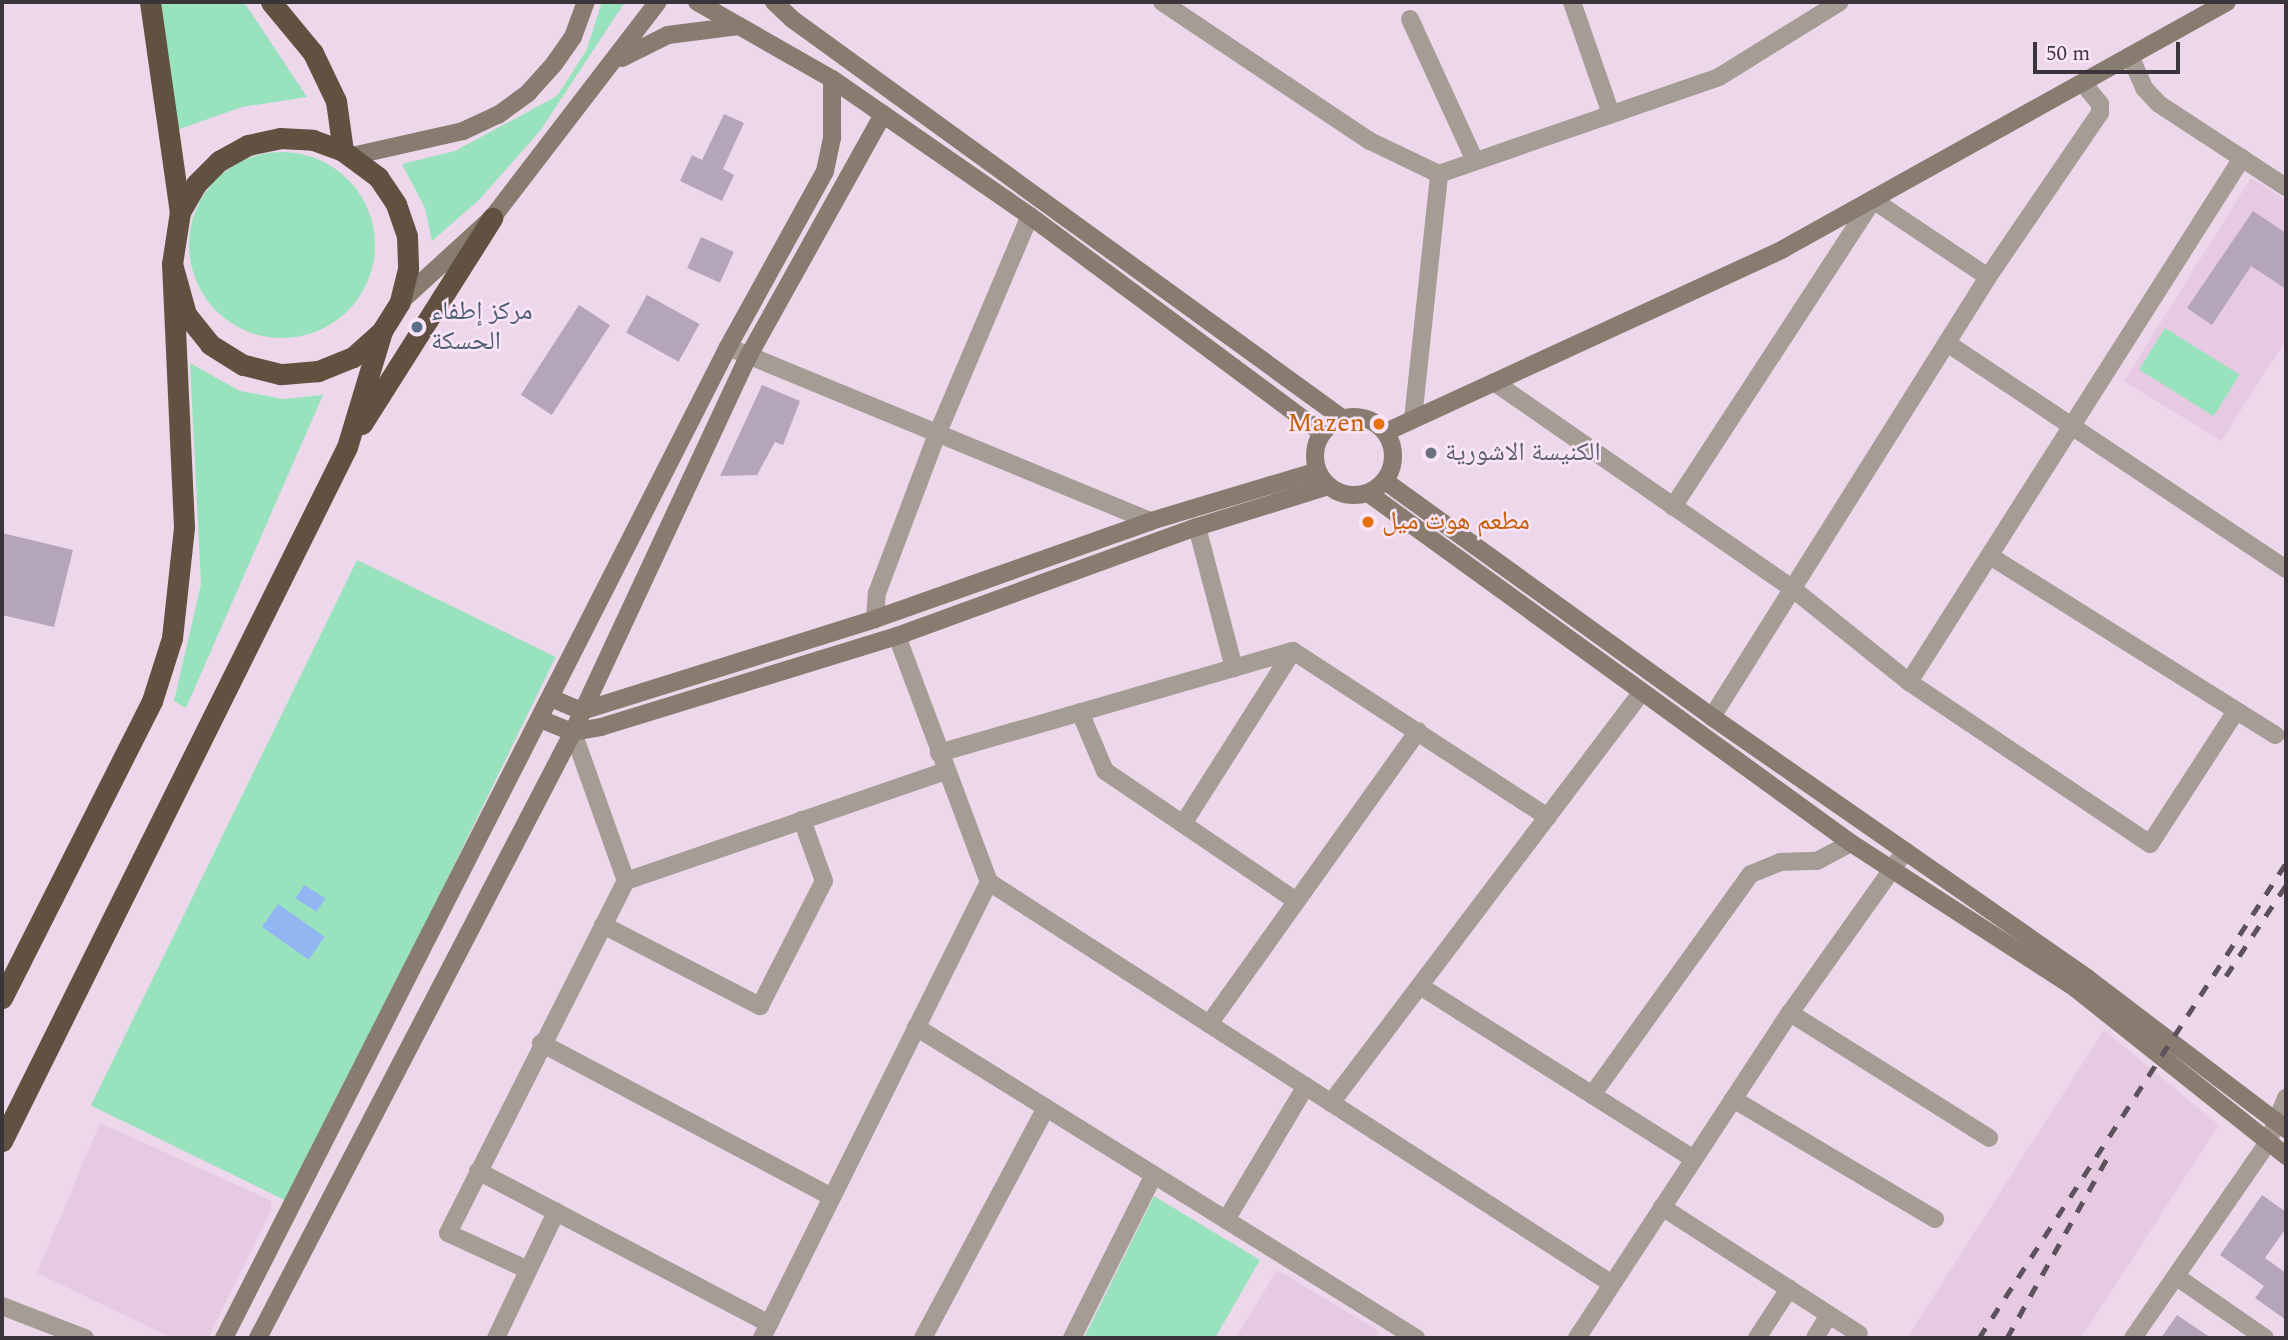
<!DOCTYPE html>
<html>
<head>
<meta charset="utf-8">
<style>
	body { margin:0 }
	#map { position:relative; width:2288px; height:1340px; overflow:hidden; background:#edd8eb; font-family:Spectral,"Noto Naskh Arabic",serif }
	div>[style] { position:absolute }
	[style*='--x'] { left:calc(var(--x)*1px); top:calc(var(--y)*1px); width:calc(var(--w)*1px); rotate:calc(var(--a)*1deg) }
	.built>* { inset:0; background:#e5cae2 }
	.green>* { inset:0; background:#99e2be; transform-origin:0 0 }
	.round { border-radius:50% }
	.water>* { inset:0; background:#91b6f2; transform-origin:0 0 }
	.building>* { inset:0; background:#b5a5b9; transform-origin:0 0 }
	.street>* { height:18px; margin:-9px; padding:0 9px; transform-origin:9px; border-radius:9px; background:#a59d95 }
	.secondary>* { height:18px; margin:-9px; padding:0 9px; transform-origin:9px; border-radius:9px; background:#887c70 }
	.secondary>.ring { margin:-9px; padding:0; box-sizing:content-box; background:none; border:18px solid #887c70; border-radius:50% }
	.highway>* { height:21px; margin:-10.5px; padding:0 10.5px; transform-origin:10.5px; border-radius:10.5px; background:#615141 }
	.rail>* { height:5px; margin-top:-2.5px; transform-origin:0; background:repeating-linear-gradient(90deg,#5c525b 0 12px,transparent 0 24px) }
	.dots>* { width:19px; height:19px; translate:-50% -50%; box-sizing:border-box; border:4px solid #fae5f8; border-radius:50% }
	span { translate:-50% -50%; white-space:nowrap; text-align:center; line-height:1.15; -webkit-text-stroke:5px #fae5f8; paint-order:stroke }
	.service-label { font-size:26px; color:#4e5e75 }
	.left { translate:0 -50%; text-align:left }
	.food-label { font-size:26px; color:#c56008 }
	.right { translate:-100% -50%; text-align:right }
	.worship-label { font-size:26px; color:#5b616d }
	.frame { position:absolute; inset:0; border:4px solid #3c343b; pointer-events:none }
	.scale { position:absolute; left:2033px; top:42px; width:147px; height:32px; box-sizing:border-box; border:4px solid #3c343b; border-top:0; padding-left:9px; font-size:21px; line-height:24px; white-space:nowrap; color:#3c343b; -webkit-text-stroke:5px #fae5f8; paint-order:stroke }
</style>
</head>
<body>
<div id="map">
	<div class="built">
		<i style="clip-path:polygon(2251px 178px,2286px 200px,2286px 340px,2221px 441px,2124px 381px)"></i>
		<i style="clip-path:polygon(2104px 1030px,2219px 1125px,2081px 1338px,1907px 1338px)"></i>
		<i style="clip-path:polygon(100px 1123px,270px 1200px,272px 1209px,208px 1338px,172px 1338px,37px 1273px)"></i>
		<i style="clip-path:polygon(1277px 1270px,1379px 1331px,1375px 1338px,1236px 1338px)"></i>
	</div>
	<div class="green">
		<i style="clip-path:polygon(160px 2px,244px 2px,307px 97px,242px 107px,177px 130px)"></i>
		<i style="clip-path:polygon(602px 2px,625px 2px,540px 131px,479px 200px,432px 241px,425px 208px,402px 164px,455px 151px,557px 96px,586px 51px)"></i>
		<i class="round" style="left:189px;top:152px;width:186px;height:186px"></i>
		<i style="left:2165px;top:328px;width:88px;height:49px;rotate:32deg"></i>
		<i style="clip-path:polygon(190px 363px,240px 391px,283px 399px,323px 395px,186px 708px,174px 701px,201px 584px)"></i>
		<i style="left:357px;top:560px;width:221px;height:607px;rotate:26deg"></i>
		<i style="clip-path:polygon(1154px 1196px,1260px 1260px,1215px 1338px,1084px 1338px)"></i>
	</div>
	<div class="water">
		<i style="left:304px;top:885px;width:25px;height:16px;rotate:32deg"></i>
		<i style="left:278px;top:904px;width:57px;height:28px;rotate:35deg"></i>
	</div>
	<div class="building">
		<i style="clip-path:polygon(724px 114px,744px 123px,723px 169px,734px 175px,722px 201px,680px 181px,692px 155px,702px 160px)"></i>
		<i style="clip-path:polygon(2253px 211px,2286px 233px,2286px 289px,2251px 266px,2212px 325px,2187px 308px)"></i>
		<i style="left:701px;top:237px;width:36px;height:34px;rotate:24deg"></i>
		<i style="left:647px;top:295px;width:60px;height:43px;rotate:29deg"></i>
		<i style="left:579px;top:305px;width:37px;height:107px;rotate:33deg"></i>
		<i style="clip-path:polygon(762px 385px,800px 401px,783px 445px,775px 442px,757px 475px,720px 476px)"></i>
		<i style="clip-path:polygon(2px 533px,73px 550px,54px 627px,2px 615px)"></i>
		<i style="clip-path:polygon(2262px 1195px,2286px 1212px,2286px 1228px,2265px 1258px,2286px 1273px,2286px 1320px,2255px 1298px,2264px 1286px,2220px 1255px)"></i>
		<i style="clip-path:polygon(2177px 1315px,2211px 1338px,2161px 1338px)"></i>
	</div>
	<div class="street">
		<i style="--x:1162;--y:2;--w:250;--a:33.8"></i>
		<i style="--x:1370;--y:141;--w:76;--a:25.6"></i>
		<i style="--x:1572;--y:2;--w:119;--a:70.8"></i>
		<i style="--x:1410;--y:19;--w:156;--a:65.4"></i>
		<i style="--x:2130;--y:56;--w:35;--a:66"></i>
		<i style="--x:2144;--y:88;--w:22;--a:47"></i>
		<i style="--x:2159;--y:104;--w:152;--a:33.2"></i>
		<i style="--x:1947;--y:343;--w:407;--a:33.7"></i>
		<i style="--x:728;--y:347;--w:457;--a:22.4"></i>
		<i style="--x:1494;--y:382;--w:364;--a:34.7"></i>
		<i style="--x:1793;--y:589;--w:149;--a:38.7"></i>
		<i style="--x:1909;--y:682;--w:290;--a:33.9"></i>
		<i style="--x:2150;--y:844;--w:158;--a:-57.1"></i>
		<i style="--x:1413;--y:419;--w:246;--a:-83.9"></i>
		<i style="--x:1439;--y:174;--w:296;--a:-19.1"></i>
		<i style="--x:1719;--y:77;--w:142;--a:-31.8"></i>
		<i style="--x:1673;--y:507;--w:366;--a:-56.9"></i>
		<i style="--x:1873;--y:200;--w:138;--a:33.8"></i>
		<i style="--x:1197;--y:527;--w:146;--a:75.3"></i>
		<i style="--x:1990;--y:556;--w:337;--a:32.1"></i>
		<i style="--x:875;--y:619;--w:26;--a:-86"></i>
		<i style="--x:877;--y:593;--w:167;--a:-69.3"></i>
		<i style="--x:936;--y:437;--w:240;--a:-67"></i>
		<i style="--x:897;--y:636;--w:263;--a:69.5"></i>
		<i style="--x:989;--y:882;--w:741;--a:32.83"></i>
		<i style="--x:1909;--y:682;--w:621;--a:-57.56"></i>
		<i style="--x:1080;--y:712;--w:64;--a:67"></i>
		<i style="--x:1105;--y:771;--w:231;--a:34.2"></i>
		<i style="--x:1712;--y:717;--w:519;--a:-57.9"></i>
		<i style="--x:1988;--y:277;--w:199;--a:-55.7"></i>
		<i style="--x:2100;--y:113;--w:9;--a:-90"></i>
		<i style="--x:2100;--y:104;--w:27;--a:-129"></i>
		<i style="--x:939;--y:753;--w:368;--a:-16.1"></i>
		<i style="--x:1293;--y:651;--w:304;--a:33.1"></i>
		<i style="--x:1183;--y:824;--w:205;--a:-57.6"></i>
		<i style="--x:626;--y:881;--w:338;--a:-19"></i>
		<i style="--x:603;--y:925;--w:177;--a:27.3"></i>
		<i style="--x:760;--y:1006;--w:140;--a:-62.9"></i>
		<i style="--x:824;--y:881;--w:65;--a:-109.8"></i>
		<i style="--x:1420;--y:986;--w:324;--a:32.3"></i>
		<i style="--x:1790;--y:1013;--w:235;--a:32.1"></i>
		<i style="--x:1209;--y:1024;--w:360;--a:-54.5"></i>
		<i style="--x:916;--y:1027;--w:589;--a:31.88"></i>
		<i style="--x:541;--y:1043;--w:329;--a:27.9"></i>
		<i style="--x:1592;--y:1095;--w:272;--a:-54.3"></i>
		<i style="--x:1751;--y:874;--w:31;--a:-22"></i>
		<i style="--x:1780;--y:862;--w:37;--a:-2"></i>
		<i style="--x:1817;--y:861;--w:38;--a:-28"></i>
		<i style="--x:1733;--y:1099;--w:235;--a:30.7"></i>
		<i style="--x:1331;--y:1103;--w:514;--a:-52.91"></i>
		<i style="--x:478;--y:1171;--w:329;--a:27.7"></i>
		<i style="--x:1662;--y:1207;--w:234;--a:32.8"></i>
		<i style="--x:1226;--y:1220;--w:156;--a:-59.2"></i>
		<i style="--x:528;--y:1270;--w:88;--a:-155.2"></i>
		<i style="--x:448;--y:1233;--w:394;--a:-63.2"></i>
		<i style="--x:626;--y:881;--w:158;--a:-109.6"></i>
		<i style="--x:2177;--y:1277;--w:107;--a:34.7"></i>
		<i style="--x:2;--y:1306;--w:89;--a:21.1"></i>
		<i style="--x:496;--y:1338;--w:140;--a:-64.5"></i>
		<i style="--x:762;--y:1338;--w:509;--a:-63.54"></i>
		<i style="--x:923;--y:1338;--w:261;--a:-61.9"></i>
		<i style="--x:1072;--y:1338;--w:181;--a:-63.4"></i>
		<i style="--x:1577;--y:1338;--w:389;--a:-56.8"></i>
		<i style="--x:1790;--y:1013;--w:199;--a:-54.6"></i>
		<i style="--x:1757;--y:1338;--w:59;--a:-56.9"></i>
		<i style="--x:1815;--y:1338;--w:27;--a:-59"></i>
		<i style="--x:2133;--y:1338;--w:238;--a:-55.4"></i>
		<i style="--x:2268;--y:1142;--w:48;--a:-67.8"></i>
	</div>
	<div class="secondary">
		<i style="--x:697;--y:2;--w:155;--a:29.7"></i>
		<i style="--x:832;--y:79;--w:241;--a:34.7"></i>
		<i style="--x:1030;--y:216;--w:364;--a:36.6"></i>
		<i style="--x:774;--y:2;--w:25;--a:43"></i>
		<i style="--x:792;--y:19;--w:679;--a:35.96"></i>
		<i style="--x:622;--y:58;--w:51;--a:-26.6"></i>
		<i style="--x:668;--y:35;--w:71;--a:-7.3"></i>
		<i style="--x:352;--y:156;--w:114;--a:-12.7"></i>
		<i style="--x:463;--y:131;--w:38;--a:-25"></i>
		<i style="--x:498;--y:115;--w:37;--a:-36"></i>
		<i style="--x:528;--y:93;--w:39;--a:-48"></i>
		<i style="--x:554;--y:64;--w:33;--a:-55"></i>
		<i style="--x:573;--y:37;--w:37;--a:-70"></i>
		<i style="--x:400;--y:302;--w:125;--a:-42.4"></i>
		<i style="--x:492;--y:218;--w:272;--a:-52.5"></i>
		<i class="ring" style="left:1315px;top:417px;width:60px;height:60px"></i>
		<i style="--x:1386;--y:432;--w:437;--a:-24.7"></i>
		<i style="--x:1783;--y:249;--w:508;--a:-29.09"></i>
		<i style="--x:1385;--y:481;--w:403;--a:35.8"></i>
		<i style="--x:1712;--y:717;--w:457;--a:34.8"></i>
		<i style="--x:2087;--y:978;--w:250;--a:37.2"></i>
		<i style="--x:1368;--y:493;--w:596;--a:35.93"></i>
		<i style="--x:1851;--y:843;--w:267;--a:32.9"></i>
		<i style="--x:2075;--y:988;--w:270;--a:38.5"></i>
		<i style="--x:551;--y:698;--w:34;--a:23"></i>
		<i style="--x:582;--y:711;--w:307;--a:-17.4"></i>
		<i style="--x:875;--y:619;--w:293;--a:-19.5"></i>
		<i style="--x:1151;--y:521;--w:174;--a:-16.7"></i>
		<i style="--x:540;--y:719;--w:35;--a:22"></i>
		<i style="--x:573;--y:732;--w:28;--a:-10"></i>
		<i style="--x:601;--y:727;--w:310;--a:-17.1"></i>
		<i style="--x:897;--y:636;--w:319;--a:-20"></i>
		<i style="--x:1197;--y:527;--w:138;--a:-17.3"></i>
		<i style="--x:224;--y:1338;--w:1112;--a:-63.04"></i>
		<i style="--x:728;--y:347;--w:201;--a:-61.1"></i>
		<i style="--x:825;--y:171;--w:35;--a:-78"></i>
		<i style="--x:832;--y:137;--w:58;--a:-90"></i>
		<i style="--x:258;--y:1338;--w:683;--a:-62.53"></i>
		<i style="--x:573;--y:732;--w:414;--a:-65"></i>
		<i style="--x:748;--y:357;--w:278;--a:-60.9"></i>
	</div>
	<div class="highway">
		<i style="--x:150;--y:2;--w:212;--a:81.9"></i>
		<i style="--x:271;--y:2;--w:66;--a:50.5"></i>
		<i style="--x:313;--y:53;--w:53;--a:64.4"></i>
		<i style="--x:336;--y:101;--w:50;--a:82"></i>
		<i style="--x:362;--y:424;--w:244;--a:-57.7"></i>
		<i style="--x:2;--y:998;--w:333;--a:-63.2"></i>
		<i style="--x:152;--y:701;--w:66;--a:-72.4"></i>
		<i style="--x:172;--y:638;--w:112;--a:-83.8"></i>
		<i style="--x:184;--y:527;--w:263;--a:-92.6"></i>
		<i style="--x:172;--y:264;--w:53;--a:-81.3"></i>
		<i style="--x:180;--y:212;--w:32;--a:-60"></i>
		<i style="--x:196;--y:184;--w:33;--a:-45"></i>
		<i style="--x:219;--y:161;--w:33;--a:-29"></i>
		<i style="--x:248;--y:145;--w:33;--a:-12"></i>
		<i style="--x:280;--y:138;--w:33;--a:3"></i>
		<i style="--x:313;--y:140;--w:32;--a:20"></i>
		<i style="--x:343;--y:151;--w:44;--a:36.6"></i>
		<i style="--x:378;--y:177;--w:32;--a:56"></i>
		<i style="--x:396;--y:204;--w:34;--a:71"></i>
		<i style="--x:407;--y:236;--w:33;--a:88"></i>
		<i style="--x:408;--y:269;--w:34;--a:104"></i>
		<i style="--x:400;--y:302;--w:34;--a:122"></i>
		<i style="--x:382;--y:331;--w:39;--a:138"></i>
		<i style="--x:353;--y:357;--w:38;--a:158"></i>
		<i style="--x:318;--y:371;--w:38;--a:175"></i>
		<i style="--x:280;--y:374;--w:38;--a:-166"></i>
		<i style="--x:243;--y:365;--w:39;--a:-148"></i>
		<i style="--x:210;--y:344;--w:38;--a:-129"></i>
		<i style="--x:186;--y:314;--w:52;--a:-105.6"></i>
		<i style="--x:2;--y:1141;--w:775;--a:-63.57"></i>
		<i style="--x:347;--y:447;--w:121;--a:-73.2"></i>
	</div>
	<div class="rail">
		<i style="--x:2226;--y:976;--w:109;--a:-56.6"></i>
		<i style="--x:1979;--y:1338;--w:566;--a:-57.12"></i>
		<i style="--x:2007;--y:1338;--w:210;--a:-60.9"></i>
	</div>
	<div class="dots">
		<i style="left:417px;top:327px;background:#5c6f8a"></i>
		<i style="left:1379px;top:424px;background:#e8710a"></i>
		<i style="left:1431px;top:453px;background:#6b7280"></i>
		<i style="left:1368px;top:522px;background:#e8710a"></i>
	</div>
	<div class="service-label">
		<span class="left" style="left:431px;top:327px">مركز إطفاء<br>الحسكة</span>
	</div>
	<div class="food-label">
		<span class="right" style="left:1365px;top:424px">Mazen</span>
		<span class="left" style="left:1382px;top:522px">مطعم هوت ميل</span>
	</div>
	<div class="worship-label">
		<span class="left" style="left:1445px;top:453px">الكنيسة الاشورية</span>
	</div>
	<div class="frame"></div>
	<div class="scale">50 m</div>
</div>
</body>
</html>
